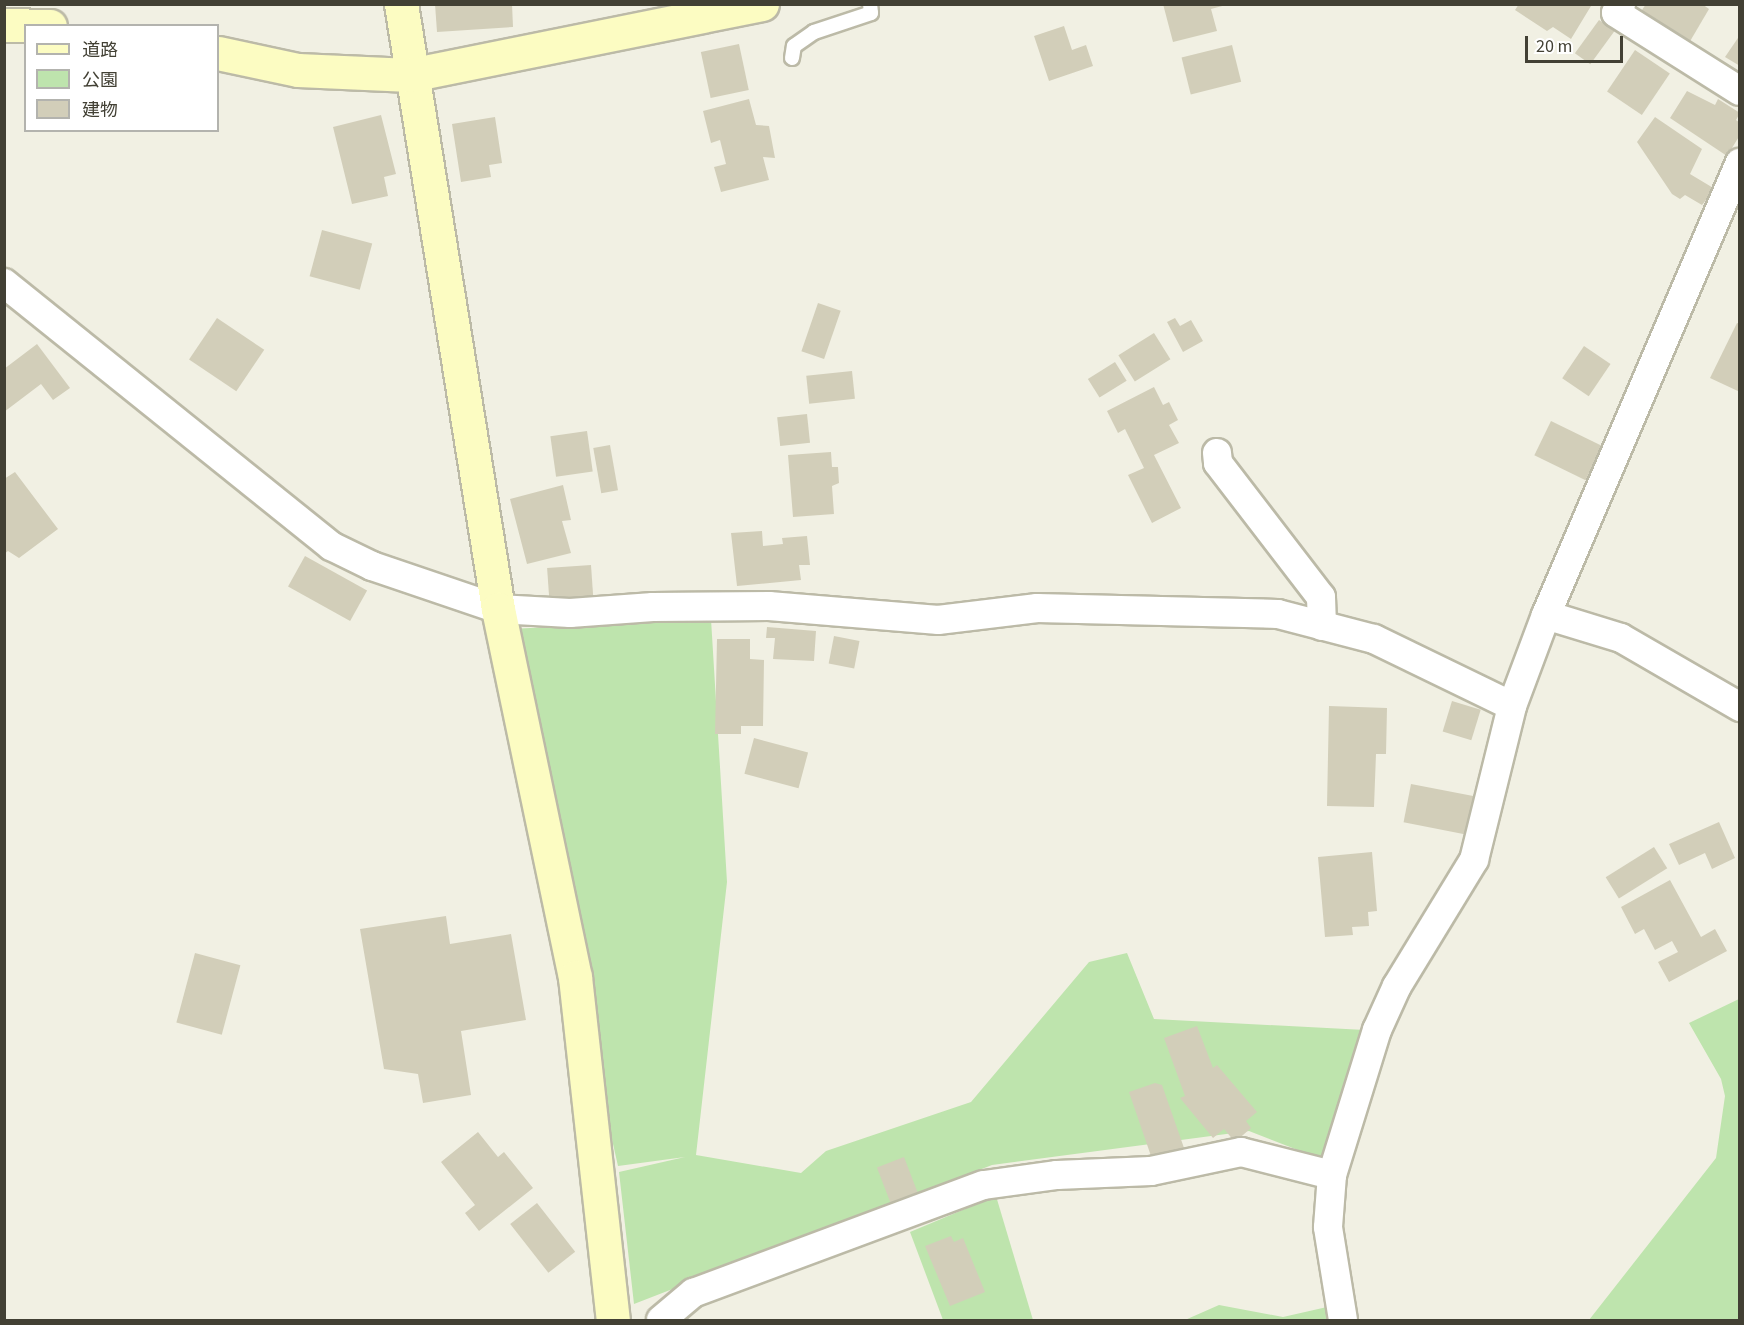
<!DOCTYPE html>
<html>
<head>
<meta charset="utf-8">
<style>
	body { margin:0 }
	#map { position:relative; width:1744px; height:1325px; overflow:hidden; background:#f1f0e3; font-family:"Source Sans 3","Noto Sans JP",sans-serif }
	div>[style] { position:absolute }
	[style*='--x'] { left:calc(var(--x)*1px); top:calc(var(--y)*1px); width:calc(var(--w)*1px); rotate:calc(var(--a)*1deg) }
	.green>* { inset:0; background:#bee4ad }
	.building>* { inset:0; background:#d2ceb9; transform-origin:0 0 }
	.roads { filter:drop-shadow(2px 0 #bcbaa7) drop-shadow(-2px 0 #bcbaa7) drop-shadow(0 2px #bcbaa7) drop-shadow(0 -2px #bcbaa7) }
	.lane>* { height:14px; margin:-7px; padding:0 7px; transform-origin:7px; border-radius:7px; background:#fff }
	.street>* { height:28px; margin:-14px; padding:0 14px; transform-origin:14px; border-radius:14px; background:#fff }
	.secondary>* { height:33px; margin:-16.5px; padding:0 16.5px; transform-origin:16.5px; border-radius:16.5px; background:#fcfcc2 }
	span { translate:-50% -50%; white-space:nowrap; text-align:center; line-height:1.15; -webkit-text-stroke:6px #fff; paint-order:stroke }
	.frame { position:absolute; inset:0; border:6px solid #424034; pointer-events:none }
	.legend { position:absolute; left:24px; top:24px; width:195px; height:108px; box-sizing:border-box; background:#fff; border:2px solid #b3b3ae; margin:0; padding:8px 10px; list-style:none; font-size:18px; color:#424034 }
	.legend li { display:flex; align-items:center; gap:12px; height:30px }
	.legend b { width:30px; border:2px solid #b3b3ae }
	.scale { position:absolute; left:1525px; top:36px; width:98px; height:27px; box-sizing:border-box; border:3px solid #424034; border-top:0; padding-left:8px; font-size:18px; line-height:21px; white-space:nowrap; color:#424034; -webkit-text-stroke:4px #fff; paint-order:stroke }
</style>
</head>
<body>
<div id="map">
	<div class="green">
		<i style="clip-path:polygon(711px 619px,727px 882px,696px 1155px,801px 1173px,826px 1151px,971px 1102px,1089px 962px,1127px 953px,1154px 1019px,1365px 1030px,1321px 1159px,1249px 1131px,992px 1165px,634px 1304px,619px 1172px,685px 1157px,618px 1166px,556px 891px,510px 629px)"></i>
		<i style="clip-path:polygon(1739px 999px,1739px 1320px,1589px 1320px,1716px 1158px,1725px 1096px,1721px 1079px,1689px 1023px)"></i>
		<i style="clip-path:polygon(996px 1196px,1033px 1320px,943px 1320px,910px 1232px)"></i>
		<i style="clip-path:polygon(1219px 1305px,1283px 1317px,1327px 1307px,1329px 1320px,1185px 1320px)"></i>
	</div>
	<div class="building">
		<i style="clip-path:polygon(435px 4px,512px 4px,513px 27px,437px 32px)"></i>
		<i style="clip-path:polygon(1163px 4px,1226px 4px,1226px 5px,1211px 9px,1217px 31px,1173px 42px)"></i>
		<i style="clip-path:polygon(1519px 4px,1589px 4px,1591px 6px,1571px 39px,1553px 27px,1547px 31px,1515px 10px)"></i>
		<i style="clip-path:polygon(1646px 4px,1702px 4px,1709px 9px,1689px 43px,1640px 13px)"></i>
		<i style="left:1599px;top:20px;width:19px;height:41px;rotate:36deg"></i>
		<i style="clip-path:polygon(1064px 26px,1072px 50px,1086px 45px,1093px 66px,1049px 81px,1034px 36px)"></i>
		<i style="clip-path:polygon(1740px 35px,1740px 66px,1725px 57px)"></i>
		<i style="left:739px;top:44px;width:47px;height:39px;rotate:78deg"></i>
		<i style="left:1232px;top:45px;width:38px;height:52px;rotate:76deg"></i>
		<i style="left:1635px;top:50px;width:42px;height:50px;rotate:34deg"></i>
		<i style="clip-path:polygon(1687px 91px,1715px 105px,1718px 99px,1740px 113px,1736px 120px,1740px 123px,1740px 135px,1727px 156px,1670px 118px)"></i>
		<i style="clip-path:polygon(749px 99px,756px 125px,769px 126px,775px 158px,763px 157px,769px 180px,721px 192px,714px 167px,726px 164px,720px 140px,711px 143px,703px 111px)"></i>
		<i style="clip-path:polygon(381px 115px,396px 174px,384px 177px,388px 196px,352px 204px,333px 127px)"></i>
		<i style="clip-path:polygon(495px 117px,502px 163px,489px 165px,491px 177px,461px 182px,452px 124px)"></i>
		<i style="clip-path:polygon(1655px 117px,1702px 149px,1690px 174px,1715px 189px,1702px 205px,1685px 195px,1680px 199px,1672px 194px,1637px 142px)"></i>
		<i style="left:322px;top:230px;width:52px;height:48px;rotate:15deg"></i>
		<i style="left:818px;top:303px;width:24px;height:51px;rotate:19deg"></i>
		<i style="left:217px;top:318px;width:57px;height:50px;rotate:34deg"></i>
		<i style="clip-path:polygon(1175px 318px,1180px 326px,1191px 320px,1203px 341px,1183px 352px,1167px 322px)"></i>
		<i style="clip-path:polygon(1737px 323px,1740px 324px,1740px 392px,1710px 378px)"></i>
		<i style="left:1154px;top:333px;width:31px;height:42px;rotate:58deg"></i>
		<i style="clip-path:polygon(37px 344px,70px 388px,53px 400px,41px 384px,4px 412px,4px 369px)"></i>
		<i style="left:1584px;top:346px;width:32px;height:39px;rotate:34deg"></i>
		<i style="left:1115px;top:362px;width:22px;height:32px;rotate:58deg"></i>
		<i style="left:852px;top:371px;width:28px;height:46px;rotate:84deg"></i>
		<i style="clip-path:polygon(1154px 387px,1163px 405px,1169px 402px,1178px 420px,1169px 425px,1179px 443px,1154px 455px,1181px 508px,1152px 523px,1128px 475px,1144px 468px,1125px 429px,1118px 433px,1107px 411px)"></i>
		<i style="left:807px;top:414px;width:29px;height:30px;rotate:84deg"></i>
		<i style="left:1551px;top:421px;width:57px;height:38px;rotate:26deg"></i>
		<i style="left:587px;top:431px;width:41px;height:37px;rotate:82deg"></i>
		<i style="left:610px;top:445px;width:46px;height:17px;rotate:80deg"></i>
		<i style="clip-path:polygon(831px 452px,832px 467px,838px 467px,839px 483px,832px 486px,834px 514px,793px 517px,788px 455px)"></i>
		<i style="clip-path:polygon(15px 472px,58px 529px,19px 558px,8px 551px,4px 554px,4px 479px)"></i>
		<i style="clip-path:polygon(563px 485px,571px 520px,562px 521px,571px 553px,527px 564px,510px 499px)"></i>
		<i style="clip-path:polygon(762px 531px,763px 546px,783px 544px,782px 538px,807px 536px,810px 565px,799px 565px,801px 580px,737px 586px,731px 533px)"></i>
		<i style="left:305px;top:556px;width:71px;height:35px;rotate:29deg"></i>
		<i style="left:591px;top:565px;width:31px;height:44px;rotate:86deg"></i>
		<i style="clip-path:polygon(767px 627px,816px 631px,814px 661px,773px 659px,775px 638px,766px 638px)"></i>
		<i style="left:834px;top:636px;width:26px;height:28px;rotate:11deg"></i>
		<i style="clip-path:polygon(717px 639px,750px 639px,750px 659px,764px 660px,763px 726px,741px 726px,741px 734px,715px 734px)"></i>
		<i style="left:1452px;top:701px;width:30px;height:32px;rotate:17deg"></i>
		<i style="clip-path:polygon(1329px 706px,1387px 708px,1386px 754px,1376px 754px,1374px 807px,1327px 806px)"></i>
		<i style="left:754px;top:738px;width:56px;height:37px;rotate:15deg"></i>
		<i style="left:1411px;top:784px;width:66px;height:39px;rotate:11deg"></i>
		<i style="clip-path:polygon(1719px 822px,1735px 858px,1712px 869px,1705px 853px,1679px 865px,1669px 844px)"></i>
		<i style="left:1654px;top:847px;width:25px;height:57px;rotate:58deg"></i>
		<i style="clip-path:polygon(1372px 852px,1377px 911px,1368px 912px,1369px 926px,1352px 927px,1353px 935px,1325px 937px,1318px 857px)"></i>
		<i style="clip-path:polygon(1670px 880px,1701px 937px,1715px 929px,1727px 951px,1669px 982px,1658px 962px,1678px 952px,1672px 941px,1655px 950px,1644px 929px,1635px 934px,1621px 907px)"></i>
		<i style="clip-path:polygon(446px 916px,450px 944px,511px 934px,526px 1020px,461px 1031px,471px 1095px,423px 1103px,418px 1074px,384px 1069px,360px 929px)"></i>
		<i style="left:195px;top:953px;width:47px;height:72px;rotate:15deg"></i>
		<i style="clip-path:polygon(1197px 1026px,1213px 1068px,1217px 1065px,1257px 1112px,1246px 1121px,1251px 1128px,1235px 1142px,1224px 1129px,1213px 1138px,1180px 1098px,1185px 1096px,1164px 1038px)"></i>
		<i style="clip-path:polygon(1155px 1083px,1162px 1085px,1184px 1148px,1152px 1159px,1129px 1092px)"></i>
		<i style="clip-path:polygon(478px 1132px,498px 1157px,504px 1152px,533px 1188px,479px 1231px,465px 1213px,475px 1205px,441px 1162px)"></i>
		<i style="left:904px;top:1157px;width:45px;height:29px;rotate:69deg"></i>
		<i style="left:537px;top:1203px;width:62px;height:34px;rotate:52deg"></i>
		<i style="clip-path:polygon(951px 1236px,954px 1242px,963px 1238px,985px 1292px,950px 1306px,925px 1246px)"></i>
	</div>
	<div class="roads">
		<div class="lane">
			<i style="--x:792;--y:58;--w:12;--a:-81"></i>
			<i style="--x:794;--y:46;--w:24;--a:-35"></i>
			<i style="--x:814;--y:32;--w:60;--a:-18.4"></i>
			<i style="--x:871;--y:13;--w:9;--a:-96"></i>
		</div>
		<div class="street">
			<i style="--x:1621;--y:4;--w:10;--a:119"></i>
			<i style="--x:1616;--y:13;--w:146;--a:32.2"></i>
			<i style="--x:4;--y:283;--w:420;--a:38.8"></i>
			<i style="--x:331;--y:546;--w:46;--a:26"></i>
			<i style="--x:372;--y:566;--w:133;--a:18.8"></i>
			<i style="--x:498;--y:609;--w:72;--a:3.2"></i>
			<i style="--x:570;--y:613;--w:83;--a:-4.1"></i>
			<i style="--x:653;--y:607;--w:116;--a:-0.5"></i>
			<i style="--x:769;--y:606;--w:170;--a:4.7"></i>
			<i style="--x:938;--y:620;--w:100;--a:-6.9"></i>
			<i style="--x:1037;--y:608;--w:241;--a:1.4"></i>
			<i style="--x:1278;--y:614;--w:99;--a:14.6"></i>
			<i style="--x:1374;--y:639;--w:153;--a:25.9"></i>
			<i style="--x:1217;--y:453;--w:10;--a:84"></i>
			<i style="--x:1218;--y:463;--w:169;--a:52.5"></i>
			<i style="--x:1321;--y:597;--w:29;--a:88"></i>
			<i style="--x:1546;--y:615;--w:78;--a:17"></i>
			<i style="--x:1621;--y:638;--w:138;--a:30.1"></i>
			<i style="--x:661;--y:1320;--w:42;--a:-40.2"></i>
			<i style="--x:693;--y:1293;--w:310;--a:-20.4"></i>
			<i style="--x:984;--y:1185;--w:74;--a:-7.8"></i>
			<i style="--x:1057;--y:1175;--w:94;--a:-2.4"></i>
			<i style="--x:1151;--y:1171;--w:92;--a:-11.9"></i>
			<i style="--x:1241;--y:1152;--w:94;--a:14.2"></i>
			<i style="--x:1343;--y:1320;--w:94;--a:-99.2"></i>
			<i style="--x:1328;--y:1227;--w:52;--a:-85.6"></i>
			<i style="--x:1332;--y:1175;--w:152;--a:-72.8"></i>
			<i style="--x:1377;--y:1030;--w:48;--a:-65.6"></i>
			<i style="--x:1397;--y:986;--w:148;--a:-58.6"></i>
			<i style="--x:1474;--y:860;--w:159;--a:-76.1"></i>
			<i style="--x:1512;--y:706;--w:97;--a:-69.5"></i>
			<i style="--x:1546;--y:615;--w:492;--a:-66.8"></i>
		</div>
		<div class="secondary">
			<i style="--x:401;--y:4;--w:613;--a:80.89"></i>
			<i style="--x:498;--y:609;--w:376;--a:78.2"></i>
			<i style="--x:575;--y:977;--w:345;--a:83.7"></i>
			<i style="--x:4;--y:25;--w:46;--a:1.2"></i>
			<i style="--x:218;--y:53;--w:82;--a:12"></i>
			<i style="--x:298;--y:70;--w:112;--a:2.6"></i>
			<i style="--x:410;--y:75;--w:359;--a:-11.4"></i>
		</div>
	</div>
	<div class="frame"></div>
	<ul class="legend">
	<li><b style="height:8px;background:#fcfcc2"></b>道路</li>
	<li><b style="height:16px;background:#bee4ad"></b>公園</li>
	<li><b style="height:16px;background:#d2ceb9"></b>建物</li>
	</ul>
	<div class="scale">20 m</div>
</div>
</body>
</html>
